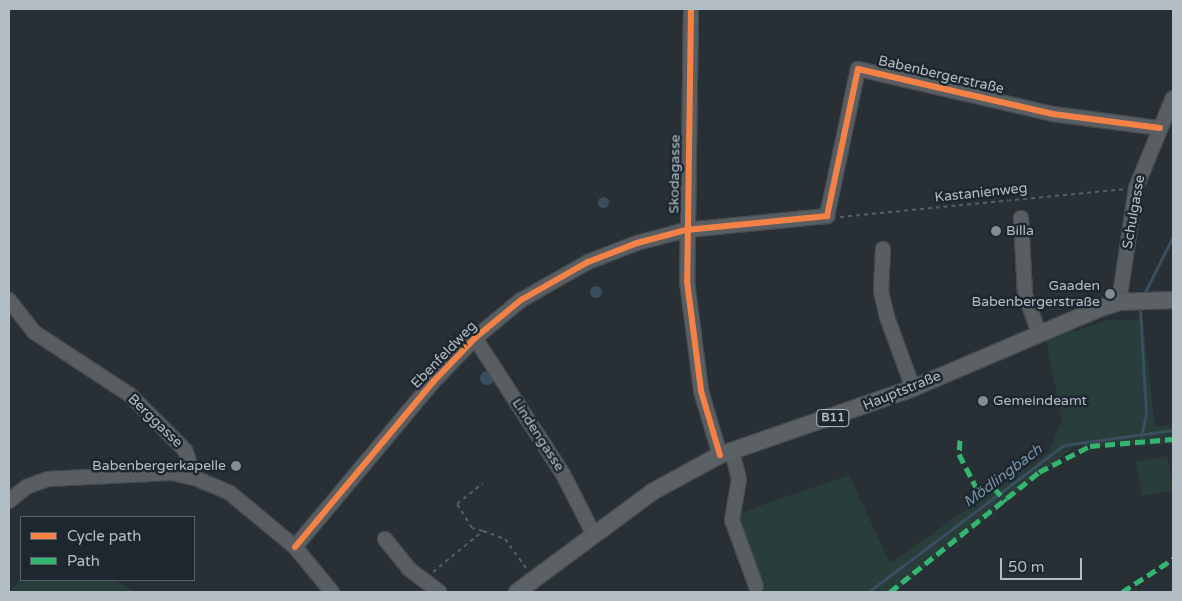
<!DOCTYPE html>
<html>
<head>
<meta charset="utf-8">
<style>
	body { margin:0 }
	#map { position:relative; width:1182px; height:601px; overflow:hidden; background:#293035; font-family:"Varela Round",sans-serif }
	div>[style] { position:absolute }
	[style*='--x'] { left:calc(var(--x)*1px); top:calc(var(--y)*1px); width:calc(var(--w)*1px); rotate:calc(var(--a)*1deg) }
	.green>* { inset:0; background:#293d3b; transform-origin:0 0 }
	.water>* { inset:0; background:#394e5e }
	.round { border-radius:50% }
	.stream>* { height:3px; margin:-1.5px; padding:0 1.5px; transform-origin:1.5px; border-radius:1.5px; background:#394e5e }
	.path>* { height:2px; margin-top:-1px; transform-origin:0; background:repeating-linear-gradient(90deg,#575d61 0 4px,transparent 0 8px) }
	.roads { filter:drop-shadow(1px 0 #474c50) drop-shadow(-1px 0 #474c50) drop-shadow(0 1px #474c50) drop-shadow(0 -1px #474c50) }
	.minor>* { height:14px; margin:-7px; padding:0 7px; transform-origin:7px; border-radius:7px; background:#595e63 }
	.major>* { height:16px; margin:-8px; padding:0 8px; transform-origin:8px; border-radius:8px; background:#5b6165 }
	.quiet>* { height:5px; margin-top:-2.5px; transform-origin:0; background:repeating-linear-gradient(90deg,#33b770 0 10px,transparent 0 15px) }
	.cycleway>* { height:6px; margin:-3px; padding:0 3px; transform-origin:3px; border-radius:3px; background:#f48246 }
	.dots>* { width:14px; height:14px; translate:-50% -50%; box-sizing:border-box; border:2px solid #1d272f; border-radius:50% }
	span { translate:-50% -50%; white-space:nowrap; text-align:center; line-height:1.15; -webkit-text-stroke:5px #1d272f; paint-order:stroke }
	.shield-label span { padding:1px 4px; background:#1d272f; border:1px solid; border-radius:4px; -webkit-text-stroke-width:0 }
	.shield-label { font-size:12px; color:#b3bdc6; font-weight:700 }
	.street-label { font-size:14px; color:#b3bdc6 }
	.poi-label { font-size:14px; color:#b3bdc6 }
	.left { translate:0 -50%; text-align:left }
	.right { translate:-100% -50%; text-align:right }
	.water-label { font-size:15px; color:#7692a7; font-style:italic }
	.frame { position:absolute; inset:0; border:10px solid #b3bdc6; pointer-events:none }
	.legend { position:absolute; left:20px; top:516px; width:175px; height:65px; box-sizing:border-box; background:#1d272f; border:1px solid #59636b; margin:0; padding:6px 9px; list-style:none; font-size:15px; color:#b3bdc6 }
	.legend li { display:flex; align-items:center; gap:10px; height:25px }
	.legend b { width:25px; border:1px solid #59636b }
	.scale { position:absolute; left:1000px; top:558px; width:82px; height:22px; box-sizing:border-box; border:2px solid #b3bdc6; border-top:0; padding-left:6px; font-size:15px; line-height:18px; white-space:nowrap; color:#b3bdc6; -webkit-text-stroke:4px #1d272f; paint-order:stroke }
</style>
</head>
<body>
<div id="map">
	<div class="green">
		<i style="clip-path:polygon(1109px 320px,1143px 320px,1155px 427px,1173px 425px,1173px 444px,1075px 446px,895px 592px,764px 592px,734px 515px,849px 475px,890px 563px,1049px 452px,1062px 420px,1046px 340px)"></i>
		<i style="left:1167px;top:456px;width:35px;height:32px;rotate:80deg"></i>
		<i style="clip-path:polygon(21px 579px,114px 580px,136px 592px,9px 592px)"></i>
	</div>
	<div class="water">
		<i class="round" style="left:597.5px;top:196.5px;width:11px;height:11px"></i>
		<i class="round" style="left:590px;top:286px;width:12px;height:12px"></i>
		<i class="round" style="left:480px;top:371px;width:14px;height:14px"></i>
	</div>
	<div class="stream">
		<i style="--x:1145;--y:292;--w:63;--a:-63.4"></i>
		<i style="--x:1140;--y:311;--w:102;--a:86.6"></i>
		<i style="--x:1146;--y:413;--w:24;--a:102"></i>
		<i style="--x:868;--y:592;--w:245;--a:-36.9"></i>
		<i style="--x:1064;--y:445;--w:110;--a:-7.8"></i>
	</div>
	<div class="path">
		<i style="--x:840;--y:217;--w:285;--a:-5.6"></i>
		<i style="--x:483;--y:531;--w:11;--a:-165"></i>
		<i style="--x:472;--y:528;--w:28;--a:-122"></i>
		<i style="--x:457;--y:504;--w:33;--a:-39"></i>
		<i style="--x:433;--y:572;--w:65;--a:-39.4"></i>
		<i style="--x:483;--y:531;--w:23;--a:20"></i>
		<i style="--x:505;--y:539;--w:36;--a:54"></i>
	</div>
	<div class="roads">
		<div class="minor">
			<i style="--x:691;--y:9;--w:272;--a:90.8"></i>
			<i style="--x:687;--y:281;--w:111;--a:82.7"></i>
			<i style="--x:701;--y:391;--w:67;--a:73.5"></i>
			<i style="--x:1021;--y:218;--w:76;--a:87"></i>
			<i style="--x:1025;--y:294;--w:41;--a:70.3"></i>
			<i style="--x:883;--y:249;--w:42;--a:92.7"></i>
			<i style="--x:881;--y:291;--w:27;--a:77"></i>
			<i style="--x:887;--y:317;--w:76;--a:69.9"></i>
			<i style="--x:9;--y:300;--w:41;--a:52"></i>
			<i style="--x:34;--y:332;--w:115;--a:33.3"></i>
			<i style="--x:130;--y:395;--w:78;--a:45"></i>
			<i style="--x:185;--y:450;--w:30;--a:70"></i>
			<i style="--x:1119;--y:302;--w:115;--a:-81.5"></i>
			<i style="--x:1136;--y:188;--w:97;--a:-67.7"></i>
			<i style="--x:475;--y:338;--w:162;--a:57.1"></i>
			<i style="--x:563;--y:474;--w:68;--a:63.1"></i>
			<i style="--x:732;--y:451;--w:29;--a:76"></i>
			<i style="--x:739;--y:479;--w:42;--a:99.7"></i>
			<i style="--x:732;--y:520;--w:70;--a:70"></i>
			<i style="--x:9;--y:501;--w:22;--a:-39"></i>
			<i style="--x:26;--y:487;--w:23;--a:-20"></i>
			<i style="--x:48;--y:479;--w:123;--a:-2.8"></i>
			<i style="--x:171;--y:473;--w:25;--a:12"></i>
			<i style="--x:195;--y:478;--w:38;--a:23"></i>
			<i style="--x:230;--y:493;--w:85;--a:39.7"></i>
			<i style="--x:295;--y:547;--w:58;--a:50.6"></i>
			<i style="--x:385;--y:539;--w:38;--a:51"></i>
			<i style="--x:409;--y:569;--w:38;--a:37"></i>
			<i style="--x:295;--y:547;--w:215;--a:-50.1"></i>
			<i style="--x:433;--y:382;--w:61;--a:-46.3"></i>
			<i style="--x:475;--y:338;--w:60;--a:-39.6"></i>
			<i style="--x:521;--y:300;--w:77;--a:-29.6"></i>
			<i style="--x:588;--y:262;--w:53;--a:-21.2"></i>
			<i style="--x:637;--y:243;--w:51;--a:-14.9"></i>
			<i style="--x:686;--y:230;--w:142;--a:-5.7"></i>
			<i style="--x:827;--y:216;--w:150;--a:-78.1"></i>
			<i style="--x:858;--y:69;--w:200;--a:13"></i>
			<i style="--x:1053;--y:114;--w:108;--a:7.5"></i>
		</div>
		<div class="major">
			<i style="--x:517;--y:592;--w:168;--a:-36.5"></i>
			<i style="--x:652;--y:492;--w:77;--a:-28.6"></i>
			<i style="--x:720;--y:455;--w:204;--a:-19.1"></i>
			<i style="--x:913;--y:388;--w:201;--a:-23.1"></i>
			<i style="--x:1098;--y:309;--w:22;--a:-18"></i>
			<i style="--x:1119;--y:302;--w:54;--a:-2.1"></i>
		</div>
	</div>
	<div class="quiet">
		<i style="--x:960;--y:440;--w:14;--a:94"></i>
		<i style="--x:959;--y:454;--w:42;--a:62.8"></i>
		<i style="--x:978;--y:491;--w:16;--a:-11"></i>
		<i style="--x:994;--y:488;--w:18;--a:47"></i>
		<i style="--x:890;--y:592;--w:191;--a:-38.8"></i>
		<i style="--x:1039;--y:472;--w:57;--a:-27"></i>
		<i style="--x:1090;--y:446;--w:83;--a:-4.8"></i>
		<i style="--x:1122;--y:592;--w:61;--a:-32.9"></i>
	</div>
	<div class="cycleway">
		<i style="--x:691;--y:9;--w:272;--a:90.8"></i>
		<i style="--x:687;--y:281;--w:111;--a:82.7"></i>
		<i style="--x:701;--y:391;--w:67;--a:73.5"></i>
		<i style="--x:295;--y:547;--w:215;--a:-50.1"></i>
		<i style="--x:433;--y:382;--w:61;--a:-46.3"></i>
		<i style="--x:475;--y:338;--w:60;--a:-39.6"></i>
		<i style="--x:521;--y:300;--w:77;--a:-29.6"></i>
		<i style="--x:588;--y:262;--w:53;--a:-21.2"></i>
		<i style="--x:637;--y:243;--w:51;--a:-14.9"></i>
		<i style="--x:686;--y:230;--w:142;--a:-5.7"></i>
		<i style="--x:827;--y:216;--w:150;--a:-78.1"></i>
		<i style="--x:858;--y:69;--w:200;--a:13"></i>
		<i style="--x:1053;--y:114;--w:108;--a:7.5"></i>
	</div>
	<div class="dots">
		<i style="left:996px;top:231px;background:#838c93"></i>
		<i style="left:1110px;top:294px;background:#838c93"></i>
		<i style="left:983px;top:401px;background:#838c93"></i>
		<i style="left:236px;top:466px;background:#838c93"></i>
	</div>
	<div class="shield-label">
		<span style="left:833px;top:418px">B11</span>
	</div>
	<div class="street-label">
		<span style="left:941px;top:75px;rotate:13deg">Babenbergerstraße</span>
		<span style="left:675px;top:174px;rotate:-89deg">Skodagasse</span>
		<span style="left:981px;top:193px;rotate:-6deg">Kastanienweg</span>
		<span style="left:1134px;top:212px;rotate:-80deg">Schulgasse</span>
		<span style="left:444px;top:355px;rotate:-46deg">Ebenfeldweg</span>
		<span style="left:902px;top:391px;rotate:-22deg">Hauptstraße</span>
		<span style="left:155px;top:421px;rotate:44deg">Berggasse</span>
		<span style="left:538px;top:435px;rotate:57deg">Lindengasse</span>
	</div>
	<div class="poi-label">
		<span class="left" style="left:1006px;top:231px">Billa</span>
		<span class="right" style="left:1100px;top:294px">Gaaden<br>Babenbergerstraße</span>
		<span class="left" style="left:993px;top:401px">Gemeindeamt</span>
		<span class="right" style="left:226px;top:466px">Babenbergerkapelle</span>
	</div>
	<div class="water-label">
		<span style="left:1003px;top:476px;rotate:-37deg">Mödlingbach</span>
	</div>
	<div class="frame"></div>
	<ul class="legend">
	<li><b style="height:6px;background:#f48246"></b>Cycle path</li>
	<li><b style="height:6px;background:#33b770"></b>Path</li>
	</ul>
	<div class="scale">50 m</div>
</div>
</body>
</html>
